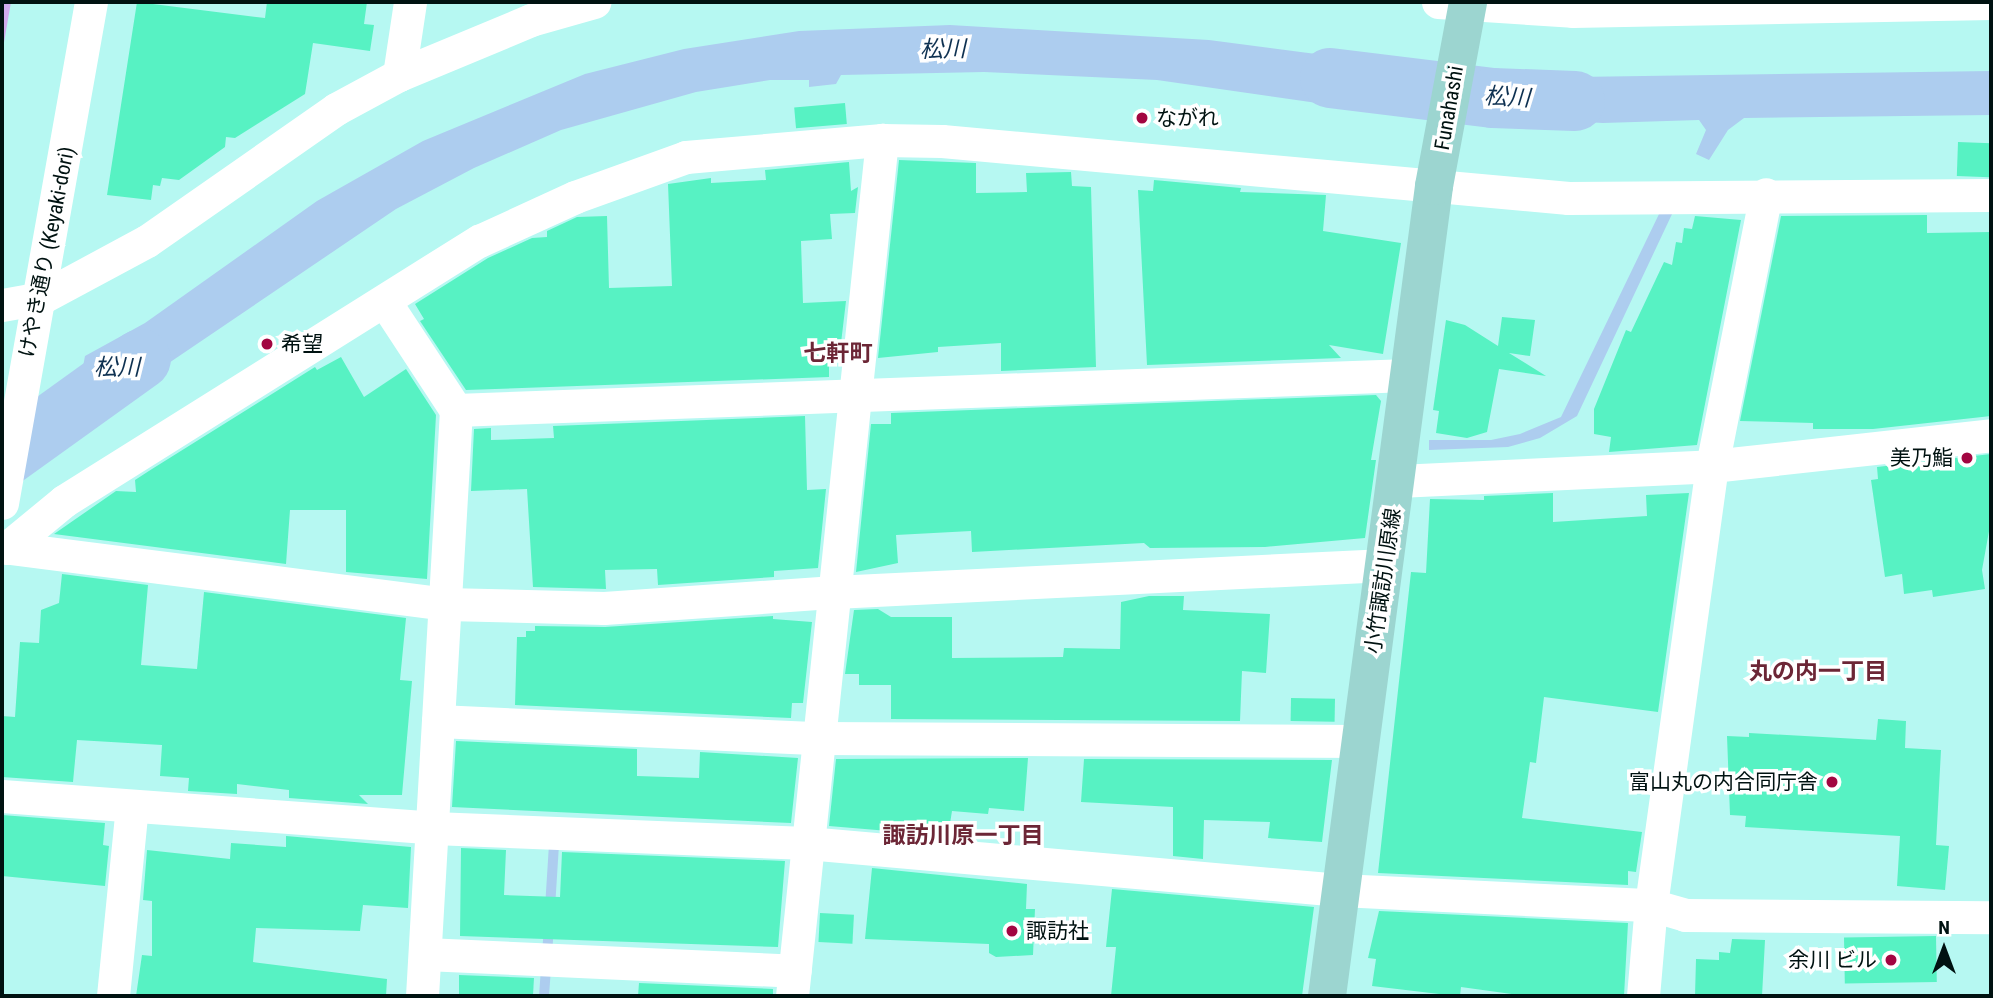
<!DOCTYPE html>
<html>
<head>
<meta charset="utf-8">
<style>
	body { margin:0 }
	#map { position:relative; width:1993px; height:998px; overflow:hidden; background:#b6f8f2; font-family:"Roboto Condensed","Noto Sans JP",sans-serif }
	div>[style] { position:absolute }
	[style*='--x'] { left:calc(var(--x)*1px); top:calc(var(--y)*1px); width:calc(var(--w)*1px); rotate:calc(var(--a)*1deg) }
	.green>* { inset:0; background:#d0acee }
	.water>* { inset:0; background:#adcdef }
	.stream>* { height:10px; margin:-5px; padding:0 5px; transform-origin:5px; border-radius:5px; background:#adcdef }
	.river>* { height:60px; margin:-30px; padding:0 30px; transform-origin:30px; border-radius:30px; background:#adcdef }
	.building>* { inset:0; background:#57f2c3; transform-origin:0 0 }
	.minor>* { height:33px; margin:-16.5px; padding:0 16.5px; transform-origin:16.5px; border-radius:16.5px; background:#fff }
	.major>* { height:38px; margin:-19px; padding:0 19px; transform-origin:19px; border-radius:19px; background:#9cd5d0 }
	.dots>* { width:19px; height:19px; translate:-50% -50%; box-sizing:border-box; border:4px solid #fff; border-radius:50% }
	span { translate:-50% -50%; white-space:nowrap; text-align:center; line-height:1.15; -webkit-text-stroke:7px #fff; paint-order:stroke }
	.street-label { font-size:21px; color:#001211 }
	.poi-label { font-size:21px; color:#001211 }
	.left { translate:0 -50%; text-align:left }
	.right { translate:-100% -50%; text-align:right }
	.water-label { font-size:23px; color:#0e3151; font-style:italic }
	.neighbourhood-label { font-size:23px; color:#6c2636; font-weight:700 }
	.frame { position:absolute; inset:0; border:4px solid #001211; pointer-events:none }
	.north { position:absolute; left:1909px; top:914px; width:70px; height:70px; -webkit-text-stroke:5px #fff; paint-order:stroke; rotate:0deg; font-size:19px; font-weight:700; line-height:28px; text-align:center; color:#001211 }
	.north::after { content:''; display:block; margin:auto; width:24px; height:32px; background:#001211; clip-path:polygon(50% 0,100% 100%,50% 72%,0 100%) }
</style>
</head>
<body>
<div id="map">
	<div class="green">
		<i style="clip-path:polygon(2px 2px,11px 2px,2px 54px)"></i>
	</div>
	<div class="water">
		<i style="clip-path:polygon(950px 25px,1209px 40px,1408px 66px,1408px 75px,1413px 77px,1411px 107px,1375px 102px,1347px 102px,1345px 107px,1157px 80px,984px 72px,841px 75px,836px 84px,809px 87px,809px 80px,770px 80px,696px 92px,561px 130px,474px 168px,396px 209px,160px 369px,163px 375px,156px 380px,152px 376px,69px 440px,85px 356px,145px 323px,317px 201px,423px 141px,585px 74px,684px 49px,799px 31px)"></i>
		<i style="clip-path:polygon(1991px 71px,1991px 115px,1744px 118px,1728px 130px,1709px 160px,1696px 154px,1706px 130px,1699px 120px,1603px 123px,1489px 117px,1494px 89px,1501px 90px,1503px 78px)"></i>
		<i style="clip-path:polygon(1660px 212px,1673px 212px,1577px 416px,1540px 438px,1508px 447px,1429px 450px,1429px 440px,1491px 440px,1520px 434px,1561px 417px)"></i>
	</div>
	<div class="stream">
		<i style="--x:550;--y:908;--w:63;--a:-86.4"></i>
		<i style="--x:544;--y:996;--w:69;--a:-85.9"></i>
	</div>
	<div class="river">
		<i style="--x:1330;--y:78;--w:164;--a:7"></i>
		<i style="--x:1493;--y:98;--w:82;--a:2.1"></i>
		<i style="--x:2;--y:459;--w:171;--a:-35.7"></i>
	</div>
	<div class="building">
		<i style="clip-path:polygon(137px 2px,265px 18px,267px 2px,367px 2px,364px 24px,374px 25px,370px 51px,313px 43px,305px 94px,235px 138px,226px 137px,225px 147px,179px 180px,162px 178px,160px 186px,153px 185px,151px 200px,107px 195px)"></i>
		<i style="left:845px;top:103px;width:21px;height:51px;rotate:85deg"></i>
		<i style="left:1958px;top:142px;width:33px;height:34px;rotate:2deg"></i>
		<i style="clip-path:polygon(899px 160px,976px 163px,976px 193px,1027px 192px,1026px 173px,1071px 172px,1072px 186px,1091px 187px,1096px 367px,1001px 371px,1001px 343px,938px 347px,938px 352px,878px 358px)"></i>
		<i style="clip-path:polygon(849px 162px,851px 191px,858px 187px,855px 213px,830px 214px,832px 239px,801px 241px,803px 303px,846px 301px,839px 360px,829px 361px,829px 377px,466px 390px,420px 321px,424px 319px,415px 304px,488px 258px,532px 238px,547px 237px,547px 231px,577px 217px,607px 216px,609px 288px,672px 286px,668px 184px,711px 178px,711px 183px,766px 180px,765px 170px)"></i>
		<i style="clip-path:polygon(1154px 180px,1241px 188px,1240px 192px,1326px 195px,1323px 231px,1401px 243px,1383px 354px,1329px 345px,1341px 358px,1147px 365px,1138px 190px,1153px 191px)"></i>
		<i style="clip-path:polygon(1927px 215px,1927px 233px,1991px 232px,1991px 416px,1873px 429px,1813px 429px,1813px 423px,1740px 421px,1781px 216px)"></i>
		<i style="clip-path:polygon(1695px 216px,1741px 220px,1697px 445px,1609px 452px,1611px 437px,1594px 434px,1594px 409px,1626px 330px,1631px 332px,1664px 262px,1672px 265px,1676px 242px,1682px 243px,1684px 228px,1692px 229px)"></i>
		<i style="clip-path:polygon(1502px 317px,1535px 320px,1530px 356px,1509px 353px,1546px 376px,1499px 369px,1487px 432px,1467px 438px,1436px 433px,1439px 411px,1433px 410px,1446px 320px,1465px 325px,1498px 346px)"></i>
		<i style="clip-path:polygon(341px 357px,364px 397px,406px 369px,436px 415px,427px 579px,346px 572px,346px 510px,290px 510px,286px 564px,54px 534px,116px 491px,136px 492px,135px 480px,152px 469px,315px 367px,317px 370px)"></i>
		<i style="clip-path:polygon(1376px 395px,1381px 401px,1371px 460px,1376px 460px,1365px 538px,1265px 547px,1150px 548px,1144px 543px,972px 552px,971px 531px,896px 535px,898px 563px,856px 572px,871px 424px,891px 424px,891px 413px)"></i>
		<i style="clip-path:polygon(805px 416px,807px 490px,826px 489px,818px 568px,774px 571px,774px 577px,658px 585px,657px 569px,605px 570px,606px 589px,533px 587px,527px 489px,471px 491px,474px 429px,491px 428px,491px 440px,554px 438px,553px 426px)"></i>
		<i style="clip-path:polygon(1991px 454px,1991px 520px,1982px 570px,1985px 589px,1933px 597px,1932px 590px,1904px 594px,1902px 574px,1885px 577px,1871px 480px,1878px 479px,1877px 467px)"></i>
		<i style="clip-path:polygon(1553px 493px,1553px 522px,1647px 516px,1646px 495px,1689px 493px,1658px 712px,1544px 697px,1536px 763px,1530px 762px,1522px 818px,1642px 832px,1636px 872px,1628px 871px,1628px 885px,1378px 873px,1411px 572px,1426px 573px,1430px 499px,1484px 500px,1484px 496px)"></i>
		<i style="clip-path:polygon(62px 574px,148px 585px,141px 665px,197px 669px,204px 592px,406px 618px,400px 680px,412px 681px,402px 795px,359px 795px,368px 804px,289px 798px,289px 790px,237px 784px,237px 794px,188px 791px,189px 778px,160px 776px,162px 745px,77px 740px,73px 782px,2px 777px,2px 716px,15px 717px,20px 642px,39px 643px,41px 610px,59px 603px)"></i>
		<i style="clip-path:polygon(1149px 596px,1184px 596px,1183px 610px,1270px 614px,1266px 673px,1242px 671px,1240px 721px,891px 719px,891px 685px,859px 685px,859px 674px,845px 674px,854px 610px,878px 609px,891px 617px,952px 617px,952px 658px,1063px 657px,1064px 648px,1120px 649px,1121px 602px)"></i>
		<i style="clip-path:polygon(773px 616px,773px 619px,812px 622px,803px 703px,792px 703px,791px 718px,515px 705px,517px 637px,526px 637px,526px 631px,535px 631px,535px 626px,605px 627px)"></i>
		<i style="left:1291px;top:698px;width:44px;height:23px;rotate:1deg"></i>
		<i style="clip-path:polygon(1878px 719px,1906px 721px,1905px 748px,1941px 750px,1936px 845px,1949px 846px,1945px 890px,1897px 886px,1900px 836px,1745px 827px,1746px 816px,1730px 815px,1727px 736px,1749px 737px,1749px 733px,1876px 740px)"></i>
		<i style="clip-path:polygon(456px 741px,637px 749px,637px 776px,699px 778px,700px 752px,798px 758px,791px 823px,452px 807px)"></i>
		<i style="clip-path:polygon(1028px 758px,1024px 811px,989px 808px,988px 814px,952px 811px,948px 836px,829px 826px,836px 759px)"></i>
		<i style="clip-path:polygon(1084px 759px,1332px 760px,1322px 842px,1268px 838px,1270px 822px,1204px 820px,1203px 859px,1173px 856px,1173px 807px,1081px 802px)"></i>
		<i style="clip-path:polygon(2px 815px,105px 823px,103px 845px,109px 846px,105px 886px,2px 876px)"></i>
		<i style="clip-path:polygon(286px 836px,411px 847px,408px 908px,363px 905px,360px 931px,256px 928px,253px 962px,387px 979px,386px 996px,136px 996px,142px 955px,152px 956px,152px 901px,143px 900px,147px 850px,230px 859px,231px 843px,286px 847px)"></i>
		<i style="clip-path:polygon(461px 848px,506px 850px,504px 895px,560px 897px,562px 852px,785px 861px,778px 947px,460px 936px)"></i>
		<i style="clip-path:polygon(872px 868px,1027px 884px,1026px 909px,1035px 909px,1033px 955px,996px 957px,989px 953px,989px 944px,865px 939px)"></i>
		<i style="clip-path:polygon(1112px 889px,1314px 907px,1302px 996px,1111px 996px,1116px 947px,1106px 947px)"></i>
		<i style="clip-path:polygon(1379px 911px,1628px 923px,1624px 996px,1526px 996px,1461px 987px,1460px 996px,1456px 996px,1372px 986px,1376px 959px,1368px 958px)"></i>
		<i style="left:820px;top:913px;width:34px;height:29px;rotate:3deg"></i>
		<i style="left:1936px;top:936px;width:46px;height:92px;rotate:89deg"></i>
		<i style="clip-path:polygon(1732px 939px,1765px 940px,1762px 996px,1695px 996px,1696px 959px,1719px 960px,1719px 952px,1730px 953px)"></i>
		<i style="clip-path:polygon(459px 975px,534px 978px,533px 995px,459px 996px)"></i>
		<i style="clip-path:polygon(639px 983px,773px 989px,773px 996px,638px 996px)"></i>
	</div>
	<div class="minor">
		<i style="--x:1438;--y:2;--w:134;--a:3.8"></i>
		<i style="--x:1572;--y:11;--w:419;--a:-1.1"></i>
		<i style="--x:399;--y:75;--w:74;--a:-81.4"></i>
		<i style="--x:385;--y:302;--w:129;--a:56.7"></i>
		<i style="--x:456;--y:410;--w:587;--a:93.32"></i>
		<i style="--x:2;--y:305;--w:40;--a:-10"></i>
		<i style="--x:41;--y:298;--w:120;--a:-28.3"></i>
		<i style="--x:147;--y:241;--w:231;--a:-34.9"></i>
		<i style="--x:336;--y:109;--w:72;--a:-28.4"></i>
		<i style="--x:399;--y:75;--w:143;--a:-22.6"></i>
		<i style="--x:531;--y:20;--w:66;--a:-15.9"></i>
		<i style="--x:456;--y:410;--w:953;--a:-2.11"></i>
		<i style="--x:1398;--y:481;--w:314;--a:-2.7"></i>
		<i style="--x:1712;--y:466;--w:281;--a:-6.3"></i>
		<i style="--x:2;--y:503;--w:509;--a:-79.93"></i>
		<i style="--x:2;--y:547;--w:447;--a:7.3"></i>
		<i style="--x:445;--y:604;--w:159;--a:1.4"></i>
		<i style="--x:604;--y:608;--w:231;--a:-4"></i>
		<i style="--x:834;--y:592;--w:552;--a:-2.81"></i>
		<i style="--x:7;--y:548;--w:74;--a:-39.5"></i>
		<i style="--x:64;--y:501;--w:490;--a:-32.1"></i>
		<i style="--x:479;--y:241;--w:106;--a:-24.6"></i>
		<i style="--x:575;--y:197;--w:118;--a:-19.8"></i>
		<i style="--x:686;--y:157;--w:197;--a:-5"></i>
		<i style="--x:882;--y:140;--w:60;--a:1"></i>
		<i style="--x:942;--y:141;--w:629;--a:5.2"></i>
		<i style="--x:1568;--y:198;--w:423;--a:-0.4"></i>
		<i style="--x:438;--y:721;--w:381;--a:2.6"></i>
		<i style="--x:819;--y:738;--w:542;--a:0.32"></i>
		<i style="--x:2;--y:796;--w:432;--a:4.2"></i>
		<i style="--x:433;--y:828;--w:374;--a:2.3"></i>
		<i style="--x:807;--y:843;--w:535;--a:5.04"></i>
		<i style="--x:1340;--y:890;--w:311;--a:2.8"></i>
		<i style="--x:1651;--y:905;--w:35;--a:16"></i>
		<i style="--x:1685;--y:915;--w:306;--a:0.4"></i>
		<i style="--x:425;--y:954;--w:370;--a:2.6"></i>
		<i style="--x:113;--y:996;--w:191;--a:-84.3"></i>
		<i style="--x:792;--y:996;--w:861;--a:-84"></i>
		<i style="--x:1643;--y:996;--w:91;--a:-85"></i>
		<i style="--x:1651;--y:905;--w:443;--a:-82.1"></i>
		<i style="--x:1712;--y:466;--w:277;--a:-78.8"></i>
	</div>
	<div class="major">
		<i style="--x:1327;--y:996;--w:817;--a:-82.47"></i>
		<i style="--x:1434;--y:186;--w:187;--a:-79.5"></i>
	</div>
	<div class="dots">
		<i style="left:1142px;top:118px;background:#a20641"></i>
		<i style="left:267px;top:344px;background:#a20641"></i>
		<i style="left:1967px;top:458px;background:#a20641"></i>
		<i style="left:1832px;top:782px;background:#a20641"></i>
		<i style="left:1012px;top:931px;background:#a20641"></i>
		<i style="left:1891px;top:960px;background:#a20641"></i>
	</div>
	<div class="street-label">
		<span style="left:1449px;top:108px;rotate:-80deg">Funahashi</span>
		<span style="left:47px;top:252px;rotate:-79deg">けやき通り (Keyaki-dori)</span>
		<span style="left:1383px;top:581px;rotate:-82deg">小竹諏訪川原線</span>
	</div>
	<div class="poi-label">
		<span class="left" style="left:1156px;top:118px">ながれ</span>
		<span class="left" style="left:281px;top:344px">希望</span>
		<span class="right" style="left:1953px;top:458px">美乃鮨</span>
		<span class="right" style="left:1818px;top:782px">富山丸の内合同庁舎</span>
		<span class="left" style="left:1026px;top:931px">諏訪社</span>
		<span class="right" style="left:1877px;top:960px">余川 ビル</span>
	</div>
	<div class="water-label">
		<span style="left:943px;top:50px;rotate:-1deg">松川</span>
		<span style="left:1507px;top:98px;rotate:3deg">松川</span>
		<span style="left:117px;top:368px">松川</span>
	</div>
	<div class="neighbourhood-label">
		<span style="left:838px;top:354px">七軒町</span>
		<span style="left:1818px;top:672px">丸の内一丁目</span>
		<span style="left:963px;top:836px">諏訪川原一丁目</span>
	</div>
	<div class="frame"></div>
	<div class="north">N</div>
</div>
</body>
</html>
